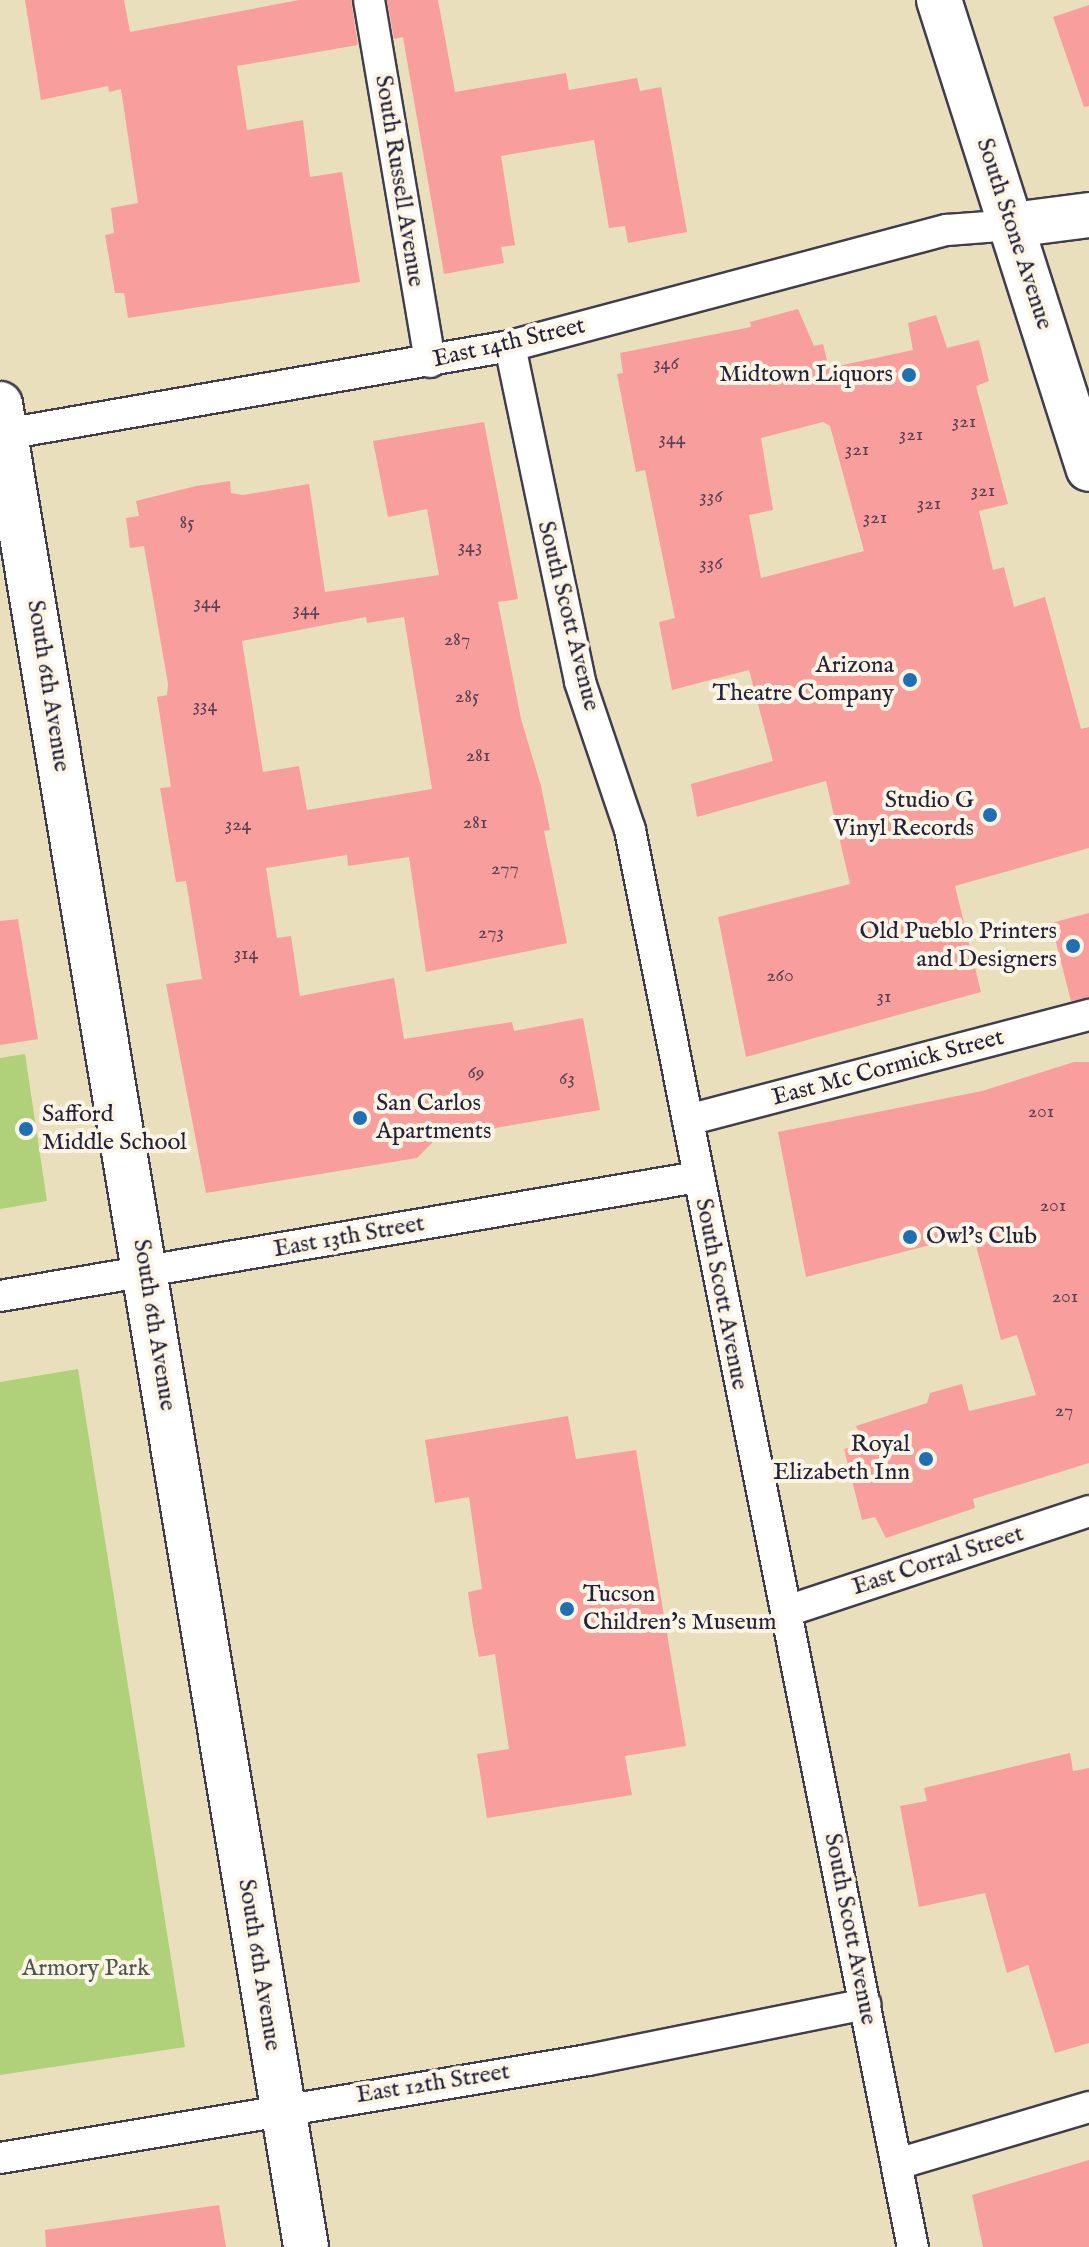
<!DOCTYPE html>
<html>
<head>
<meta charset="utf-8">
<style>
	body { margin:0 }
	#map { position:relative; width:1089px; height:2247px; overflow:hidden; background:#eadfbc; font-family:"IM FELL English",serif }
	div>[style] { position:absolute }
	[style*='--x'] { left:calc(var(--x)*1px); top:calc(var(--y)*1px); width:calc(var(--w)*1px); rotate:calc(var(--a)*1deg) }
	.green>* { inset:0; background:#b0d179 }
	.building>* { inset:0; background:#f89e9d }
	.roads { filter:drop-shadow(2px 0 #403e4e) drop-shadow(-2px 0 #403e4e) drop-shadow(0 2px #403e4e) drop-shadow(0 -2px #403e4e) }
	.street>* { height:30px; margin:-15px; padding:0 15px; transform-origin:15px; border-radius:15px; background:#fff }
	.secondary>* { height:44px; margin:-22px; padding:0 22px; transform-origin:22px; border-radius:22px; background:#fff }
	.dots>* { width:22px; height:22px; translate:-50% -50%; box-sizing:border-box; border:4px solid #fcf5e5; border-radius:50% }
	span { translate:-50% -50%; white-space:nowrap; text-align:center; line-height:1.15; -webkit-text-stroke:8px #fcf5e5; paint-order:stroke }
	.number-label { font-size:20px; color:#584154 }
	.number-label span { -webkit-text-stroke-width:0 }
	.street-label { font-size:24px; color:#22223b }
	.poi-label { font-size:24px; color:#22223b }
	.right { translate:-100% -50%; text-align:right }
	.left { translate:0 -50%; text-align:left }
	.park-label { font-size:24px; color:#4d574e }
</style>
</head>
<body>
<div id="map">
	<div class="green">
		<i style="clip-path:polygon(25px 1054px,47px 1201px,0 1209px,0 1058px)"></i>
		<i style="clip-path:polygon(78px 1369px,185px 2047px,0 2075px,0 1382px)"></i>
	</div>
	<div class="building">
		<i style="clip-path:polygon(25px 0,124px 0,130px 32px,299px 0,351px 0,358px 45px,237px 66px,247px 130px,303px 120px,310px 177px,342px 172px,360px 282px,128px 318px,124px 293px,115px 293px,105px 235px,114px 233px,111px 208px,138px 203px,121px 89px,109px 92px,108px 86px,41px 100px)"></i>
		<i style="clip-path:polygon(387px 0,438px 0,455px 92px,566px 73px,569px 90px,637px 78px,640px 91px,661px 87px,687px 232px,628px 243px,625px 226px,609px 228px,594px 140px,501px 156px,515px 245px,501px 247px,504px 263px,444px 274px,403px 37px,394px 39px)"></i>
		<i style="clip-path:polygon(1089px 5px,1089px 106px,1084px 107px,1053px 17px)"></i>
		<i style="clip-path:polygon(evenodd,798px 309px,814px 346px,823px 344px,829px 368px,913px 350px,908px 323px,936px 315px,947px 348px,979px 340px,989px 381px,976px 386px,1008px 504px,979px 511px,993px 570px,1004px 567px,1014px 607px,1045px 597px,1081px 729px,1089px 727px,1089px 848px,955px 886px,981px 992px,746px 1057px,718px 917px,850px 884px,826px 781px,697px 817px,691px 784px,773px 761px,749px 670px,672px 690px,659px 622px,675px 618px,645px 470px,636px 472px,617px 374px,623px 373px,620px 353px,751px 327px,750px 322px,798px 309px,823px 422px,830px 426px,864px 551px,761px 578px,749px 515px,773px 510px,761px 438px,823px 422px)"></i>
		<i style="clip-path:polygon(evenodd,484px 422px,518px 599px,498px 602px,521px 719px,541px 786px,550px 830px,544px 831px,567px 943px,426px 972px,409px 857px,348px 866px,347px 855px,266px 868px,277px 938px,291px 936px,300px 996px,394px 978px,404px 1039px,512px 1022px,514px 1031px,583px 1018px,600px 1110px,437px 1138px,417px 1158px,206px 1193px,166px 984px,202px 979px,186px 881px,176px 882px,160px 788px,171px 787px,157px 697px,167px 695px,168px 684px,144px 546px,130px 548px,126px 518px,139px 516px,136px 501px,196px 486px,230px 481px,231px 493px,243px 495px,309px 484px,325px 592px,439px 575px,427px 509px,388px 517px,373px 441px,484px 422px,366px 617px,367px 623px,404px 617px,432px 789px,307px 810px,299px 766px,263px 772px,242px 641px,366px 617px)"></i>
		<i style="clip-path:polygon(1089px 913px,1089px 998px,1071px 1001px,1051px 923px)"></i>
		<i style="clip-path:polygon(18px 919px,38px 1039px,0 1045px,0 921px)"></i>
		<i style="clip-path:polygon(1074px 1062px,1089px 1062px,1089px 1463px,973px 1499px,975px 1508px,886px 1538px,875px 1517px,862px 1520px,844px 1449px,857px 1446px,854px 1439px,861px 1437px,856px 1426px,927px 1403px,930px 1393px,962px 1384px,969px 1411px,1036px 1395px,1017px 1335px,1001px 1340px,973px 1234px,806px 1277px,778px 1132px,982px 1091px)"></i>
		<i style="clip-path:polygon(568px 1416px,576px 1459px,636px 1450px,686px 1746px,625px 1756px,632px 1795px,487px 1818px,477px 1754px,509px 1749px,495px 1654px,479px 1657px,473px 1626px,468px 1592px,482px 1589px,469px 1497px,435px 1503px,425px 1440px)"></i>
		<i style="clip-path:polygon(1070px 1753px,1073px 1771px,1089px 1768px,1089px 2043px,1055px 2053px,1028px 1965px,1007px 1973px,985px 1893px,919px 1907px,900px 1806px,927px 1801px,924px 1788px)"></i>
		<i style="clip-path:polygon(1089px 2160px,1089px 2247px,983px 2247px,972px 2195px)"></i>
		<i style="clip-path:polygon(219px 2205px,226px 2247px,46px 2247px,45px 2230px)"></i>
	</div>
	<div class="roads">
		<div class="street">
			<i style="--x:369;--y:0;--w:367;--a:80.4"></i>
			<i style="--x:510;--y:346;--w:343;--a:78.2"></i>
			<i style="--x:580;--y:682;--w:156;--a:71.3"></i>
			<i style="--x:630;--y:830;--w:1445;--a:78.71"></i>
			<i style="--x:0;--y:435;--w:518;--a:-9.9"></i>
			<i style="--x:510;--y:346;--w:452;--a:-14.9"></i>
			<i style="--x:947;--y:230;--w:65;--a:-4.4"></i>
			<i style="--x:688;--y:1120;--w:415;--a:-14.7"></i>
			<i style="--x:0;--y:1296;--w:708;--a:-9.68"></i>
			<i style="--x:787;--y:1611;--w:318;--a:-18.3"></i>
			<i style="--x:0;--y:2158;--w:596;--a:-9.46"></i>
			<i style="--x:588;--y:2060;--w:283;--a:-11.4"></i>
			<i style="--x:897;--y:2164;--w:200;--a:-16.5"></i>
		</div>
		<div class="secondary">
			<i style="--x:939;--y:0;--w:492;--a:72.3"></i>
			<i style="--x:1012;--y:225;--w:78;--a:-7.4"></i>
			<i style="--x:0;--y:404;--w:1868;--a:80.57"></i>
		</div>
	</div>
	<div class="dots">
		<i style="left:909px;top:375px;background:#1f6fb2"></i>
		<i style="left:910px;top:680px;background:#1f6fb2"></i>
		<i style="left:990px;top:815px;background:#1f6fb2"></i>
		<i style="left:1073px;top:946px;background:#1f6fb2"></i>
		<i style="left:360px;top:1118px;background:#1f6fb2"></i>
		<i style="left:26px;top:1129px;background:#1f6fb2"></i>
		<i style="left:910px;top:1237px;background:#1f6fb2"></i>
		<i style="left:926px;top:1459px;background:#1f6fb2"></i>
		<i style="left:567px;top:1609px;background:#1f6fb2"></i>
	</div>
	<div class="number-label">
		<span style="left:666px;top:363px">346</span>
		<span style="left:964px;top:421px">321</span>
		<span style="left:911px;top:434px">321</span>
		<span style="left:672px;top:438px">344</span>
		<span style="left:857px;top:449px">321</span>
		<span style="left:983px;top:490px">321</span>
		<span style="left:711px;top:496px">336</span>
		<span style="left:929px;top:503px">321</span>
		<span style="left:875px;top:517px">321</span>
		<span style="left:187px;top:522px">85</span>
		<span style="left:470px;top:546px">343</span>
		<span style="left:711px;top:563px">336</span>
		<span style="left:207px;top:602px">344</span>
		<span style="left:306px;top:609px">344</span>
		<span style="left:457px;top:639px">287</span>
		<span style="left:467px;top:696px">285</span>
		<span style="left:205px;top:705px">334</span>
		<span style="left:478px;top:755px">281</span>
		<span style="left:475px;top:822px">281</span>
		<span style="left:238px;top:824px">324</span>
		<span style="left:505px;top:868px">277</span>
		<span style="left:491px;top:932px">273</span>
		<span style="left:246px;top:953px">314</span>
		<span style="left:780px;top:975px">260</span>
		<span style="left:884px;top:996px">31</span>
		<span style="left:476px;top:1072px">69</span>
		<span style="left:567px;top:1078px">63</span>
		<span style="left:1041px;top:1111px">201</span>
		<span style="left:1053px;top:1205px">201</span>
		<span style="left:1065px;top:1296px">201</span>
		<span style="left:1064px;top:1410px">27</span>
	</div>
	<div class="street-label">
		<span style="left:399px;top:181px;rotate:81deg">South Russell Avenue</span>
		<span style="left:1014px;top:234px;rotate:72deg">South Stone Avenue</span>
		<span style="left:509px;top:343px;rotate:-13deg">East 14th Street</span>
		<span style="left:568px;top:616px;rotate:76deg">South Scott Avenue</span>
		<span style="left:48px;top:686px;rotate:81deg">South 6th Avenue</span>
		<span style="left:888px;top:1068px;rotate:-15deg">East Mc Cormick Street</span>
		<span style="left:349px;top:1237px;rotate:-10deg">East 13th Street</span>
		<span style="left:721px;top:1294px;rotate:79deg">South Scott Avenue</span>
		<span style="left:154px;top:1325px;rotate:81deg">South 6th Avenue</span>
		<span style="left:938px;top:1561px;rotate:-18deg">East Corral Street</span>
		<span style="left:850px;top:1929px;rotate:79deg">South Scott Avenue</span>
		<span style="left:259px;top:1965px;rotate:81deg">South 6th Avenue</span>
		<span style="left:433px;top:2084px;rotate:-9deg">East 12th Street</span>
	</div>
	<div class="poi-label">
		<span class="right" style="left:893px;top:375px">Midtown Liquors</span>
		<span class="right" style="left:894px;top:680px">Arizona<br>Theatre Company</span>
		<span class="right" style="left:974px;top:815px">Studio G<br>Vinyl Records</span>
		<span class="right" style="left:1057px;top:946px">Old Pueblo Printers<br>and Designers</span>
		<span class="left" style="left:376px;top:1118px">San Carlos<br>Apartments</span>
		<span class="left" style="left:42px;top:1129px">Safford<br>Middle School</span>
		<span class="left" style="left:926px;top:1237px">Owl's Club</span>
		<span class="right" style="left:910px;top:1459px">Royal<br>Elizabeth Inn</span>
		<span class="left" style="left:583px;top:1609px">Tucson<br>Children's Museum</span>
	</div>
	<div class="park-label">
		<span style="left:86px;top:1969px">Armory Park</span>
	</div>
</div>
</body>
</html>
